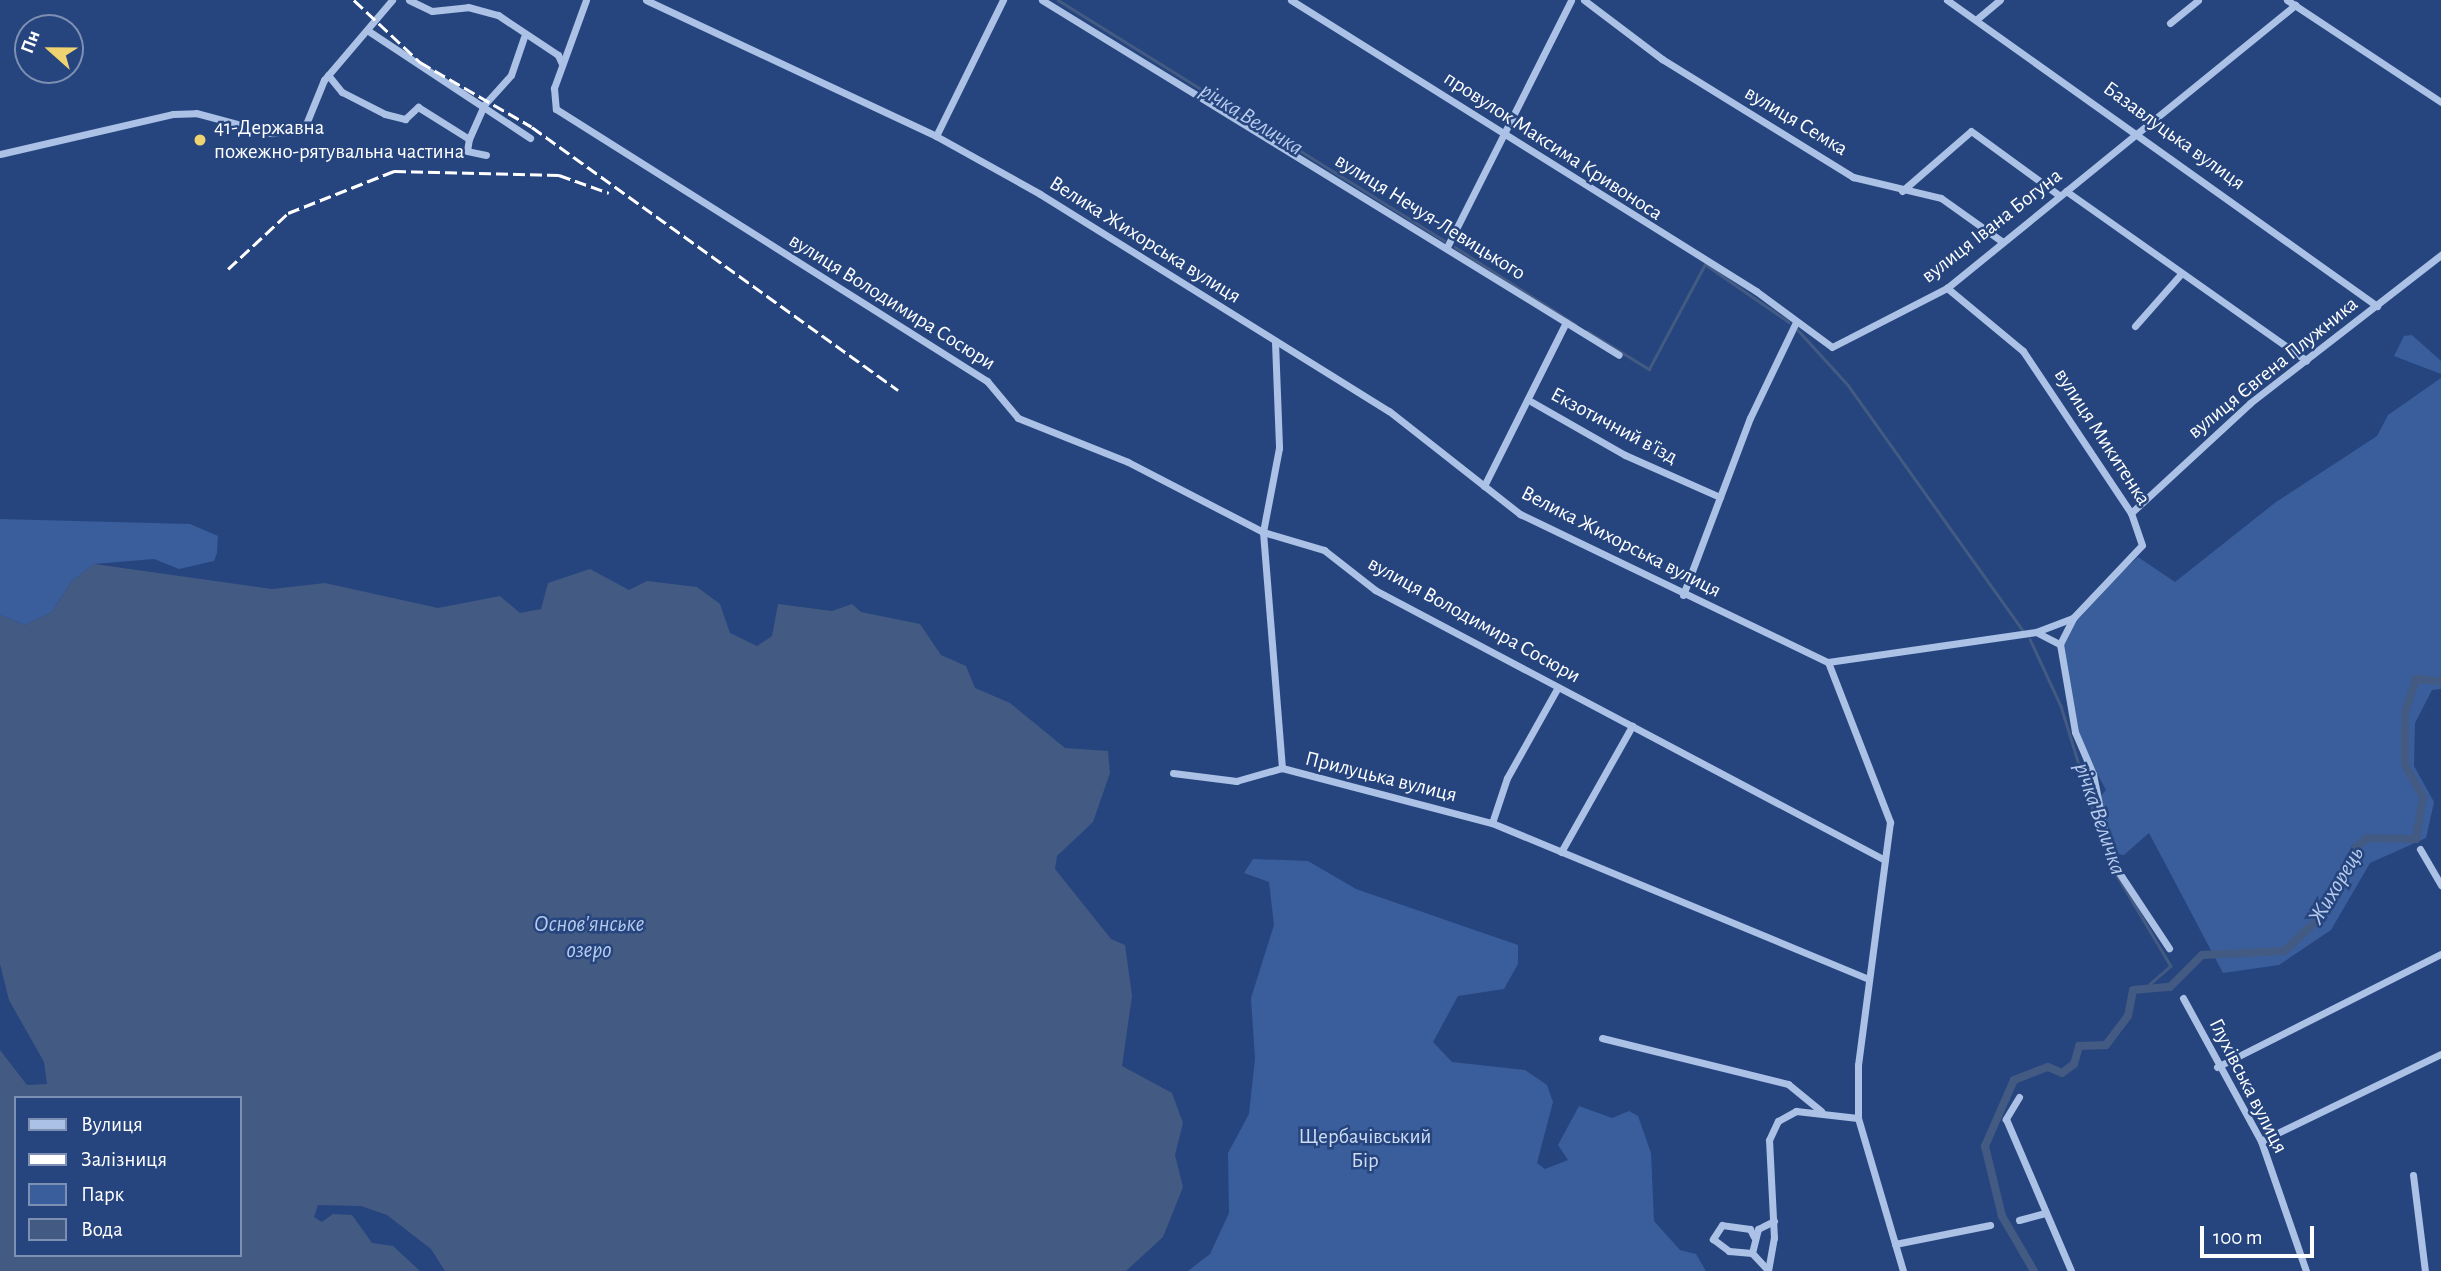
<!DOCTYPE html>
<html>
<head>
<meta charset="utf-8">
<style>
	body { margin:0 }
	#map { position:relative; width:2441px; height:1271px; overflow:hidden; background:#26457e; font-family:"Alegreya Sans",sans-serif }
	div>[style] { position:absolute }
	[style*='--x'] { left:calc(var(--x)*1px); top:calc(var(--y)*1px); width:calc(var(--w)*1px); rotate:calc(var(--a)*1deg) }
	.green>* { inset:0; background:#395e9b }
	.water>* { inset:0; background:#435a83 }
	.stream>* { height:2.5px; margin:-1.25px; padding:0 1.25px; transform-origin:1.25px; border-radius:1.25px; background:#435a83 }
	.canal>* { height:8px; margin:-4px; padding:0 4px; transform-origin:4px; border-radius:4px; background:#435a83 }
	.minor>* { height:7px; margin:-3.5px; padding:0 3.5px; transform-origin:3.5px; border-radius:3.5px; background:#abc1e5 }
	.rail>* { height:2.5px; margin-top:-1.25px; transform-origin:0; background:repeating-linear-gradient(90deg,#fff 0 12px,transparent 0 17px) }
	.dots>* { width:19px; height:19px; translate:-50% -50%; box-sizing:border-box; border:4px solid #26457e; border-radius:50% }
	span { translate:-50% -50%; white-space:nowrap; text-align:center; line-height:1.15; -webkit-text-stroke:5px #26457e; paint-order:stroke }
	.street-label { font-size:21px; color:#fff }
	.poi-label { font-size:21px; color:#fff }
	.left { translate:0 -50%; text-align:left }
	.park-label { font-size:21px; color:#ceddf4 }
	.water-label { font-size:23px; color:#b7cbed; font-style:italic }
	.legend { position:absolute; left:14px; top:1096px; width:228px; height:161px; box-sizing:border-box; background:#26457e; border:2px solid #7d8fb2; margin:0; padding:9px 12px; list-style:none; font-size:21px; color:#fff }
	.legend li { display:flex; align-items:center; gap:14px; height:35px }
	.legend b { width:35px; border:2px solid #7d8fb2 }
	.north { position:absolute; left:14px; top:14px; width:70px; height:70px; box-sizing:border-box; background:#26457e; border:2px solid #7d8fb2; border-radius:50%; rotate:291deg; font-size:19px; font-weight:700; line-height:28px; text-align:center; color:#fff }
	.north::after { content:''; display:block; margin:auto; width:24px; height:32px; background:#eed370; clip-path:polygon(50% 0,100% 100%,50% 72%,0 100%) }
	.scale { position:absolute; left:2200px; top:1226px; width:114px; height:32px; box-sizing:border-box; border:4px solid #fff; border-top:0; padding-left:9px; font-size:21px; line-height:24px; white-space:nowrap; color:#fff; -webkit-text-stroke:5px #26457e; paint-order:stroke }
</style>
</head>
<body>
<div id="map">
	<div class="green">
		<i style="clip-path:polygon(2412px 335px,2441px 361px,2441px 374px,2394px 356px,2404px 336px)"></i>
		<i style="clip-path:polygon(2441px 378px,2441px 689px,2432px 690px,2415px 723px,2414px 766px,2434px 802px,2426px 838px,2370px 863px,2331px 930px,2279px 965px,2223px 973px,2149px 833px,2124px 855px,2115px 854px,2101px 796px,2106px 790px,2075px 732px,2060px 649px,2073px 618px,2138px 557px,2175px 582px,2276px 502px,2377px 436px,2388px 415px)"></i>
		<i style="clip-path:polygon(0 519px,190px 524px,218px 536px,217px 553px,214px 561px,179px 569px,154px 559px,94px 564px,71px 582px,52px 612px,25px 625px,0 615px)"></i>
		<i style="clip-path:polygon(1253px 859px,1308px 861px,1356px 889px,1518px 945px,1518px 964px,1504px 989px,1458px 996px,1433px 1042px,1452px 1062px,1525px 1070px,1547px 1085px,1553px 1102px,1537px 1163px,1545px 1169px,1568px 1160px,1558px 1145px,1579px 1106px,1612px 1118px,1629px 1111px,1638px 1116px,1651px 1153px,1654px 1221px,1680px 1250px,1696px 1254px,1706px 1271px,1188px 1271px,1210px 1254px,1229px 1213px,1228px 1153px,1249px 1114px,1255px 1059px,1251px 998px,1274px 925px,1269px 882px,1244px 873px)"></i>
	</div>
	<div class="water">
		<i style="clip-path:polygon(evenodd,94px 564px,272px 589px,325px 583px,438px 608px,500px 596px,520px 613px,541px 609px,548px 583px,590px 569px,629px 590px,647px 581px,697px 587px,720px 604px,730px 633px,757px 646px,772px 636px,778px 604px,832px 611px,852px 604px,861px 612px,920px 624px,941px 655px,966px 666px,975px 688px,1010px 703px,1065px 748px,1108px 751px,1110px 773px,1093px 822px,1057px 856px,1055px 869px,1111px 939px,1125px 945px,1132px 996px,1122px 1066px,1172px 1093px,1183px 1123px,1175px 1155px,1183px 1187px,1163px 1237px,1126px 1271px,445px 1271px,431px 1249px,387px 1215px,361px 1206px,318px 1205px,314px 1217px,322px 1222px,333px 1214px,352px 1215px,372px 1243px,393px 1246px,420px 1271px,0 1271px,0 1050px,27px 1085px,47px 1084px,44px 1062px,9px 1000px,0 964px,0 615px,25px 625px,52px 612px,71px 582px,94px 564px,16px 1098px,240px 1098px,240px 1255px,16px 1255px,16px 1098px)"></i>
	</div>
	<div class="stream">
		<i style="--x:1058;--y:0;--w:455;--a:31.9"></i>
		<i style="--x:1455;--y:247;--w:143;--a:32.7"></i>
		<i style="--x:1798;--y:330;--w:74;--a:47.7"></i>
		<i style="--x:1848;--y:385;--w:300;--a:54.5"></i>
		<i style="--x:1587;--y:331;--w:73;--a:31.5"></i>
		<i style="--x:1649;--y:369;--w:119;--a:-61.9"></i>
		<i style="--x:1705;--y:264;--w:102;--a:34.6"></i>
		<i style="--x:2030;--y:639;--w:74;--a:65.2"></i>
		<i style="--x:2061;--y:706;--w:139;--a:72.9"></i>
		<i style="--x:2111;--y:865;--w:117;--a:59.3"></i>
		<i style="--x:2171;--y:966;--w:29;--a:139"></i>
	</div>
	<div class="canal">
		<i style="--x:2034;--y:1271;--w:64;--a:-120.2"></i>
		<i style="--x:2002;--y:1216;--w:72;--a:-103.7"></i>
		<i style="--x:1985;--y:1146;--w:72;--a:-66.3"></i>
		<i style="--x:2014;--y:1080;--w:36;--a:-21"></i>
		<i style="--x:2048;--y:1067;--w:15;--a:23"></i>
		<i style="--x:2062;--y:1073;--w:15;--a:-37"></i>
		<i style="--x:2074;--y:1064;--w:19;--a:-74"></i>
		<i style="--x:2079;--y:1046;--w:27;--a:-2"></i>
		<i style="--x:2106;--y:1045;--w:36;--a:-53"></i>
		<i style="--x:2128;--y:1016;--w:26;--a:-79"></i>
		<i style="--x:2133;--y:990;--w:37;--a:-5"></i>
		<i style="--x:2170;--y:987;--w:45;--a:-45"></i>
		<i style="--x:2202;--y:955;--w:82;--a:-2.8"></i>
		<i style="--x:2284;--y:951;--w:53;--a:-42.7"></i>
		<i style="--x:2323;--y:915;--w:74;--a:-64.5"></i>
		<i style="--x:2355;--y:848;--w:16;--a:-40"></i>
		<i style="--x:2367;--y:838;--w:49;--a:1.2"></i>
		<i style="--x:2416;--y:839;--w:43;--a:-80.5"></i>
		<i style="--x:2423;--y:797;--w:37;--a:-119"></i>
		<i style="--x:2405;--y:765;--w:52;--a:-90"></i>
		<i style="--x:2405;--y:713;--w:36;--a:-72"></i>
		<i style="--x:2416;--y:679;--w:25;--a:5"></i>
	</div>
	<div class="minor">
		<i style="--x:409;--y:0;--w:25;--a:26"></i>
		<i style="--x:432;--y:11;--w:36;--a:-6"></i>
		<i style="--x:468;--y:7;--w:31;--a:15"></i>
		<i style="--x:498;--y:15;--w:72;--a:33.7"></i>
		<i style="--x:558;--y:55;--w:10;--a:66"></i>
		<i style="--x:586;--y:0;--w:94;--a:110"></i>
		<i style="--x:554;--y:88;--w:21;--a:85"></i>
		<i style="--x:556;--y:109;--w:510;--a:32.26"></i>
		<i style="--x:987;--y:381;--w:48;--a:50"></i>
		<i style="--x:1018;--y:418;--w:118;--a:21.8"></i>
		<i style="--x:1128;--y:462;--w:152;--a:27.4"></i>
		<i style="--x:1263;--y:532;--w:64;--a:16.4"></i>
		<i style="--x:1324;--y:550;--w:65;--a:38.1"></i>
		<i style="--x:1375;--y:590;--w:577;--a:27.9"></i>
		<i style="--x:646;--y:0;--w:320;--a:25.1"></i>
		<i style="--x:936;--y:136;--w:119;--a:29.1"></i>
		<i style="--x:1040;--y:194;--w:411;--a:31.9"></i>
		<i style="--x:1389;--y:411;--w:167;--a:38.2"></i>
		<i style="--x:1520;--y:514;--w:342;--a:25.7"></i>
		<i style="--x:1828;--y:662;--w:172;--a:68.8"></i>
		<i style="--x:1890;--y:822;--w:245;--a:97.5"></i>
		<i style="--x:1858;--y:1065;--w:53;--a:90"></i>
		<i style="--x:1858;--y:1118;--w:159;--a:73.6"></i>
		<i style="--x:1042;--y:0;--w:677;--a:31.6"></i>
		<i style="--x:1291;--y:0;--w:549;--a:32.04"></i>
		<i style="--x:1756;--y:291;--w:94;--a:36.4"></i>
		<i style="--x:1832;--y:347;--w:129;--a:-27.2"></i>
		<i style="--x:1947;--y:288;--w:449;--a:-39.1"></i>
		<i style="--x:1584;--y:0;--w:98;--a:37.1"></i>
		<i style="--x:1662;--y:59;--w:225;--a:31.7"></i>
		<i style="--x:1853;--y:177;--w:90;--a:13.4"></i>
		<i style="--x:1941;--y:198;--w:76;--a:35.4"></i>
		<i style="--x:1947;--y:0;--w:528;--a:35.44"></i>
		<i style="--x:2287;--y:0;--w:185;--a:33.5"></i>
		<i style="--x:1977;--y:19;--w:30;--a:-40"></i>
		<i style="--x:2170;--y:23;--w:36;--a:-39"></i>
		<i style="--x:370;--y:32;--w:192;--a:33.5"></i>
		<i style="--x:328;--y:75;--w:22;--a:51"></i>
		<i style="--x:342;--y:92;--w:48;--a:27.1"></i>
		<i style="--x:385;--y:114;--w:21;--a:14"></i>
		<i style="--x:405;--y:119;--w:18;--a:-43"></i>
		<i style="--x:418;--y:107;--w:60;--a:32.1"></i>
		<i style="--x:936;--y:136;--w:152;--a:-63.8"></i>
		<i style="--x:0;--y:154;--w:178;--a:-13"></i>
		<i style="--x:173;--y:114;--w:23;--a:-2"></i>
		<i style="--x:196;--y:113;--w:78;--a:14.9"></i>
		<i style="--x:271;--y:133;--w:33;--a:-7"></i>
		<i style="--x:304;--y:129;--w:53;--a:-67.8"></i>
		<i style="--x:324;--y:80;--w:105;--a:-49.6"></i>
		<i style="--x:486;--y:155;--w:19;--a:-168"></i>
		<i style="--x:467;--y:151;--w:12;--a:-81"></i>
		<i style="--x:469;--y:139;--w:37;--a:-66"></i>
		<i style="--x:484;--y:105;--w:40;--a:-48"></i>
		<i style="--x:511;--y:75;--w:40;--a:-71.1"></i>
		<i style="--x:1902;--y:191;--w:91;--a:-41"></i>
		<i style="--x:1971;--y:131;--w:110;--a:36.1"></i>
		<i style="--x:2066;--y:191;--w:294;--a:35.2"></i>
		<i style="--x:1447;--y:247;--w:276;--a:-63.3"></i>
		<i style="--x:2135;--y:326;--w:68;--a:-48.6"></i>
		<i style="--x:1275;--y:342;--w:106;--a:87.8"></i>
		<i style="--x:1279;--y:448;--w:86;--a:100.8"></i>
		<i style="--x:1263;--y:532;--w:237;--a:85.4"></i>
		<i style="--x:1282;--y:768;--w:217;--a:14.7"></i>
		<i style="--x:1492;--y:823;--w:408;--a:22.5"></i>
		<i style="--x:1532;--y:402;--w:107;--a:29.7"></i>
		<i style="--x:1625;--y:455;--w:104;--a:23.9"></i>
		<i style="--x:1484;--y:486;--w:183;--a:-63.4"></i>
		<i style="--x:2131;--y:513;--w:162;--a:-42.7"></i>
		<i style="--x:2250;--y:403;--w:242;--a:-37.8"></i>
		<i style="--x:1683;--y:595;--w:189;--a:-69.3"></i>
		<i style="--x:1750;--y:418;--w:106;--a:-64.4"></i>
		<i style="--x:2036;--y:632;--w:27;--a:27"></i>
		<i style="--x:2060;--y:644;--w:89;--a:80.3"></i>
		<i style="--x:2075;--y:732;--w:46;--a:66.8"></i>
		<i style="--x:2093;--y:774;--w:87;--a:78.7"></i>
		<i style="--x:2110;--y:859;--w:107;--a:56.5"></i>
		<i style="--x:2060;--y:644;--w:29;--a:-63"></i>
		<i style="--x:1828;--y:662;--w:210;--a:-8.2"></i>
		<i style="--x:2036;--y:632;--w:40;--a:-21"></i>
		<i style="--x:2073;--y:618;--w:100;--a:-46.6"></i>
		<i style="--x:2142;--y:545;--w:34;--a:-109"></i>
		<i style="--x:2131;--y:513;--w:195;--a:-123.7"></i>
		<i style="--x:2023;--y:351;--w:99;--a:-140.3"></i>
		<i style="--x:1173;--y:773;--w:64;--a:7.2"></i>
		<i style="--x:1236;--y:781;--w:48;--a:-15.8"></i>
		<i style="--x:1492;--y:823;--w:47;--a:-71.6"></i>
		<i style="--x:1507;--y:778;--w:104;--a:-60.7"></i>
		<i style="--x:2420;--y:849;--w:42;--a:59.7"></i>
		<i style="--x:1561;--y:852;--w:145;--a:-60.6"></i>
		<i style="--x:2183;--y:998;--w:163;--a:61.4"></i>
		<i style="--x:2261;--y:1141;--w:138;--a:70.9"></i>
		<i style="--x:1602;--y:1038;--w:192;--a:13.9"></i>
		<i style="--x:1788;--y:1084;--w:43;--a:39.3"></i>
		<i style="--x:2217;--y:1067;--w:251;--a:-26.8"></i>
		<i style="--x:2019;--y:1097;--w:26;--a:121"></i>
		<i style="--x:2006;--y:1119;--w:165;--a:66.8"></i>
		<i style="--x:2261;--y:1141;--w:200;--a:-25.8"></i>
		<i style="--x:2413;--y:1175;--w:97;--a:82.9"></i>
		<i style="--x:2019;--y:1220;--w:28;--a:-15"></i>
		<i style="--x:1754;--y:1237;--w:9;--a:-117"></i>
		<i style="--x:1750;--y:1229;--w:28;--a:-172"></i>
		<i style="--x:1722;--y:1225;--w:17;--a:123"></i>
		<i style="--x:1713;--y:1239;--w:20;--a:37"></i>
		<i style="--x:1729;--y:1251;--w:23;--a:5"></i>
		<i style="--x:1752;--y:1253;--w:23;--a:47"></i>
		<i style="--x:1895;--y:1244;--w:97;--a:-11.3"></i>
		<i style="--x:1752;--y:1253;--w:25;--a:-76"></i>
		<i style="--x:1758;--y:1229;--w:18;--a:-27"></i>
		<i style="--x:1768;--y:1271;--w:34;--a:-80"></i>
		<i style="--x:1774;--y:1238;--w:98;--a:-92.9"></i>
		<i style="--x:1769;--y:1140;--w:21;--a:-65"></i>
		<i style="--x:1778;--y:1121;--w:21;--a:-29"></i>
		<i style="--x:1796;--y:1111;--w:62;--a:6.4"></i>
	</div>
	<div class="rail">
		<i style="--x:354;--y:0;--w:91;--a:43.2"></i>
		<i style="--x:420;--y:62;--w:129;--a:30.1"></i>
		<i style="--x:532;--y:127;--w:451;--a:35.7"></i>
		<i style="--x:228;--y:269;--w:82;--a:-43"></i>
		<i style="--x:288;--y:213;--w:114;--a:-21.6"></i>
		<i style="--x:394;--y:171;--w:165;--a:1.4"></i>
		<i style="--x:559;--y:175;--w:53;--a:19.8"></i>
	</div>
	<div class="dots">
		<i style="left:200px;top:140px;background:#eed370"></i>
	</div>
	<div class="street-label">
		<span style="left:1796px;top:121px;rotate:31deg">вулиця Семка</span>
		<span style="left:2174px;top:136px;rotate:36deg">Базавлуцька вулиця</span>
		<span style="left:1553px;top:146px;rotate:33deg">провулок Максима Кривоноса</span>
		<span style="left:1430px;top:217px;rotate:32deg">вулиця Нечуя-Левицького</span>
		<span style="left:1992px;top:226px;rotate:-38deg">вулиця Івана Богуна</span>
		<span style="left:1145px;top:240px;rotate:32deg">Велика Жихорська вулиця</span>
		<span style="left:892px;top:302px;rotate:32deg">вулиця Володимира Сосюри</span>
		<span style="left:2273px;top:368px;rotate:-39deg">вулиця Євгена Плужника</span>
		<span style="left:1614px;top:426px;rotate:28deg">Екзотичний в'їзд</span>
		<span style="left:2102px;top:437px;rotate:57deg">вулиця Микитенка</span>
		<span style="left:1621px;top:542px;rotate:27deg">Велика Жихорська вулиця</span>
		<span style="left:1474px;top:620px;rotate:29deg">вулиця Володимира Сосюри</span>
		<span style="left:1381px;top:777px;rotate:14deg">Прилуцька вулиця</span>
		<span style="left:2248px;top:1086px;rotate:63deg">Глухівська вулиця</span>
	</div>
	<div class="poi-label">
		<span class="left" style="left:214px;top:140px">41-Державна<br>пожежно-рятувальна частина</span>
	</div>
	<div class="park-label">
		<span style="left:1365px;top:1149px">Щербачівський<br>Бір</span>
	</div>
	<div class="water-label">
		<span style="left:1251px;top:120px;rotate:32deg">річка Величка</span>
		<span style="left:2099px;top:819px;rotate:71deg">річка Величка</span>
		<span style="left:2337px;top:886px;rotate:-59deg">Жихорець</span>
		<span style="left:589px;top:938px">Основ'янське<br>озеро</span>
	</div>
	<ul class="legend">
	<li><b style="height:9px;background:#abc1e5"></b>Вулиця</li>
	<li><b style="height:9px;background:#fff"></b>Залізниця</li>
	<li><b style="height:19px;background:#395e9b"></b>Парк</li>
	<li><b style="height:19px;background:#435a83"></b>Вода</li>
	</ul>
	<div class="north">Пн</div>
	<div class="scale">100 m</div>
</div>
</body>
</html>
